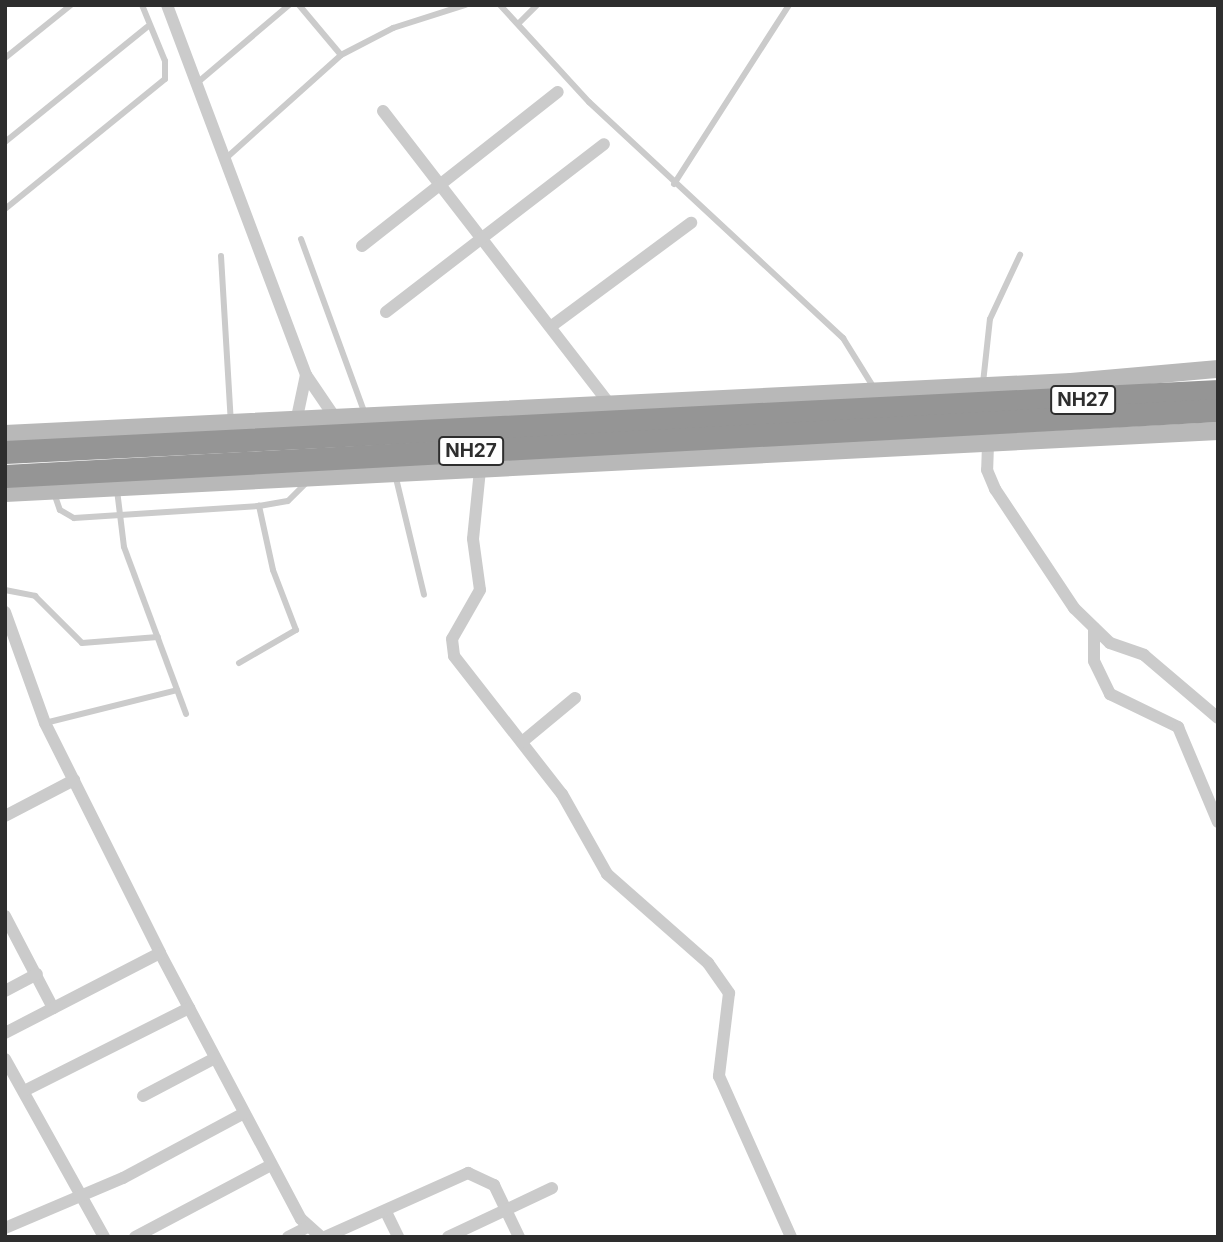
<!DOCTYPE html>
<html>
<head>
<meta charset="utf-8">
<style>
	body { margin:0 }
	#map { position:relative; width:1223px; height:1242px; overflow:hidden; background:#fff; font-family:Inter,sans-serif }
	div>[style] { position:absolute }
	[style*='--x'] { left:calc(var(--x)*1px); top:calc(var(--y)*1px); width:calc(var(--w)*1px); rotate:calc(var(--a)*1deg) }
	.lane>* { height:6px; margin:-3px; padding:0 3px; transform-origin:3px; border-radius:3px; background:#cbcbcb }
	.street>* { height:12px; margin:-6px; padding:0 6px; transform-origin:6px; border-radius:6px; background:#cbcbcb }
	.secondary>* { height:18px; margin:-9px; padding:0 9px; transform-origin:9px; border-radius:9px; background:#b8b8b8 }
	.highway>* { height:23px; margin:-11.5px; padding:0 11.5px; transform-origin:11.5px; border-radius:11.5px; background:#959595 }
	span { translate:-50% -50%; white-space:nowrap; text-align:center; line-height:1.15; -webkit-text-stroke:7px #fff; paint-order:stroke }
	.shield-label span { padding:2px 5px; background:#fff; border:2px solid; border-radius:5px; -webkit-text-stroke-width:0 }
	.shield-label { font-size:19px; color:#2e2e2e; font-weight:700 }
	.frame { position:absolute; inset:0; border:7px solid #2e2e2e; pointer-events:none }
</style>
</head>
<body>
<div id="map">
	<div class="lane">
		<i style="--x:299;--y:5;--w:65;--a:50"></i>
		<i style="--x:500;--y:5;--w:132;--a:47.5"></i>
		<i style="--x:589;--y:102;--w:347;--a:42.9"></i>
		<i style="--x:843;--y:338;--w:59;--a:58.2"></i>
		<i style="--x:519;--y:23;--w:25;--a:-45"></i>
		<i style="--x:5;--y:58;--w:85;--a:-38.8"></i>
		<i style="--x:197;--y:83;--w:121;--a:-40.3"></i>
		<i style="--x:5;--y:142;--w:183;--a:-39"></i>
		<i style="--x:224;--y:160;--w:157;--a:-41.9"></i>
		<i style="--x:341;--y:55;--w:59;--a:-27.4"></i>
		<i style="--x:393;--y:28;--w:76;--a:-17.7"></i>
		<i style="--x:674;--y:184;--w:213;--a:-57.3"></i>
		<i style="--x:5;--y:209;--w:206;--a:-39.1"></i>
		<i style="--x:165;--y:79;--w:18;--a:-90"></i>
		<i style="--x:165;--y:61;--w:61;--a:-112.3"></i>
		<i style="--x:301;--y:239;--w:186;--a:69.9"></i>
		<i style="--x:221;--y:256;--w:166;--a:86.6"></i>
		<i style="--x:983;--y:383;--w:64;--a:-83.8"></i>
		<i style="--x:990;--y:319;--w:71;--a:-64.9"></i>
		<i style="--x:395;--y:474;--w:124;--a:76.5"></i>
		<i style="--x:117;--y:490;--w:57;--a:83"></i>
		<i style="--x:124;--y:547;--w:178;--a:69.6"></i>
		<i style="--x:54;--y:493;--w:18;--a:71"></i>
		<i style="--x:60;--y:510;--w:16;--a:30"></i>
		<i style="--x:74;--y:518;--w:185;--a:-3.7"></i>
		<i style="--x:259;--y:506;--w:29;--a:-10"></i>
		<i style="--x:288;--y:501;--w:30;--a:-45"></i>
		<i style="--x:5;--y:590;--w:31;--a:11"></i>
		<i style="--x:35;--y:596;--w:66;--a:45"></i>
		<i style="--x:82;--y:643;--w:76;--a:-4.5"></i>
		<i style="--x:239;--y:663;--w:66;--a:-30.1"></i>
		<i style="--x:296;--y:630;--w:64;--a:-111"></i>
		<i style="--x:273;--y:570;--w:66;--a:-102.3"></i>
		<i style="--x:45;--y:723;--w:136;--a:-14"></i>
	</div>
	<div class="street">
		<i style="--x:167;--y:5;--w:395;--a:69.4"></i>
		<i style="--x:306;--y:375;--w:53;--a:55.7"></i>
		<i style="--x:383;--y:111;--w:373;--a:52.3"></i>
		<i style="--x:362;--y:246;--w:249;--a:-38.2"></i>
		<i style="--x:386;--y:312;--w:275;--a:-37.6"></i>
		<i style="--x:553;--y:325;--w:172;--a:-36.5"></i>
		<i style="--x:296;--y:422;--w:48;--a:-78"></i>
		<i style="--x:988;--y:445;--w:25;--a:92"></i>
		<i style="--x:987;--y:470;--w:21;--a:67"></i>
		<i style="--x:995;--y:489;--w:143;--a:56.4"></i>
		<i style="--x:1074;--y:608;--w:50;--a:44.2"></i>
		<i style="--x:1110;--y:643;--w:36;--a:19"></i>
		<i style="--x:1144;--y:655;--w:97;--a:40.4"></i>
		<i style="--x:480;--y:470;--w:69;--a:95.8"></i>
		<i style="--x:473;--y:539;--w:51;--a:82.2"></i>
		<i style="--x:480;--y:590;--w:56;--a:119.7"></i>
		<i style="--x:452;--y:639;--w:17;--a:83"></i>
		<i style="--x:454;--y:656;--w:175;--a:52"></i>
		<i style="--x:562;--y:794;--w:92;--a:60.6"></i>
		<i style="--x:607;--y:874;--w:135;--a:41.4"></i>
		<i style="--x:708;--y:963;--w:37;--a:55"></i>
		<i style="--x:729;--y:993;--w:84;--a:96.9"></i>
		<i style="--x:719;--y:1076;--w:176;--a:65.9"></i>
		<i style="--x:5;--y:612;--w:118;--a:70.2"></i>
		<i style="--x:45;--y:723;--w:257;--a:63.4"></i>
		<i style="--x:160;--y:953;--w:301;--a:62.1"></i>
		<i style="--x:301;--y:1219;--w:27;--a:42"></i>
		<i style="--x:1094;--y:628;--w:33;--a:90"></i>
		<i style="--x:1094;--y:661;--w:37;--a:64"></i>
		<i style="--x:1110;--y:694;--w:76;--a:25.9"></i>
		<i style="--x:1178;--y:727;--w:103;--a:67.2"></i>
		<i style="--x:522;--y:742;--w:69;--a:-39.7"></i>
		<i style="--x:5;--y:816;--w:78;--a:-27.6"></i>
		<i style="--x:5;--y:916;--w:104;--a:62.4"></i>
		<i style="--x:5;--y:991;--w:36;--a:-28"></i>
		<i style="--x:5;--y:1033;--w:174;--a:-27.3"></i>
		<i style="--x:5;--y:1059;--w:204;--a:60.9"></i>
		<i style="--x:24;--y:1091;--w:185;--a:-26.7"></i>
		<i style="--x:143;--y:1096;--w:81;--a:-27.8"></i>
		<i style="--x:386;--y:1212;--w:28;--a:64"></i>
		<i style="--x:5;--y:1228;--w:128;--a:-23"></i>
		<i style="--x:123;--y:1178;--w:137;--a:-28.2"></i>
		<i style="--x:135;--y:1237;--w:154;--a:-27.9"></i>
		<i style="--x:288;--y:1237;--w:22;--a:-27"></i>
		<i style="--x:325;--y:1237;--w:157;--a:-24.1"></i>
		<i style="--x:468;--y:1173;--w:29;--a:25"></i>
		<i style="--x:494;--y:1185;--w:58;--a:64.3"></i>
		<i style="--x:448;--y:1237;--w:115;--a:-25.2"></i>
	</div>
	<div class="secondary">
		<i style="--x:5;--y:434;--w:1067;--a:-2.79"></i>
		<i style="--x:1071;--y:382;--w:148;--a:-5.1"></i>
		<i style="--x:5;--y:493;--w:1215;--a:-2.93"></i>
	</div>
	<div class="highway">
		<i style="--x:5;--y:452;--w:1215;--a:-2.88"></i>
		<i style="--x:5;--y:476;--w:1215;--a:-3.11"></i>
	</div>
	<div class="shield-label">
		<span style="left:1083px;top:400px">NH27</span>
		<span style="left:471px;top:451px">NH27</span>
	</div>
	<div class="frame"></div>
</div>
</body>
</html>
